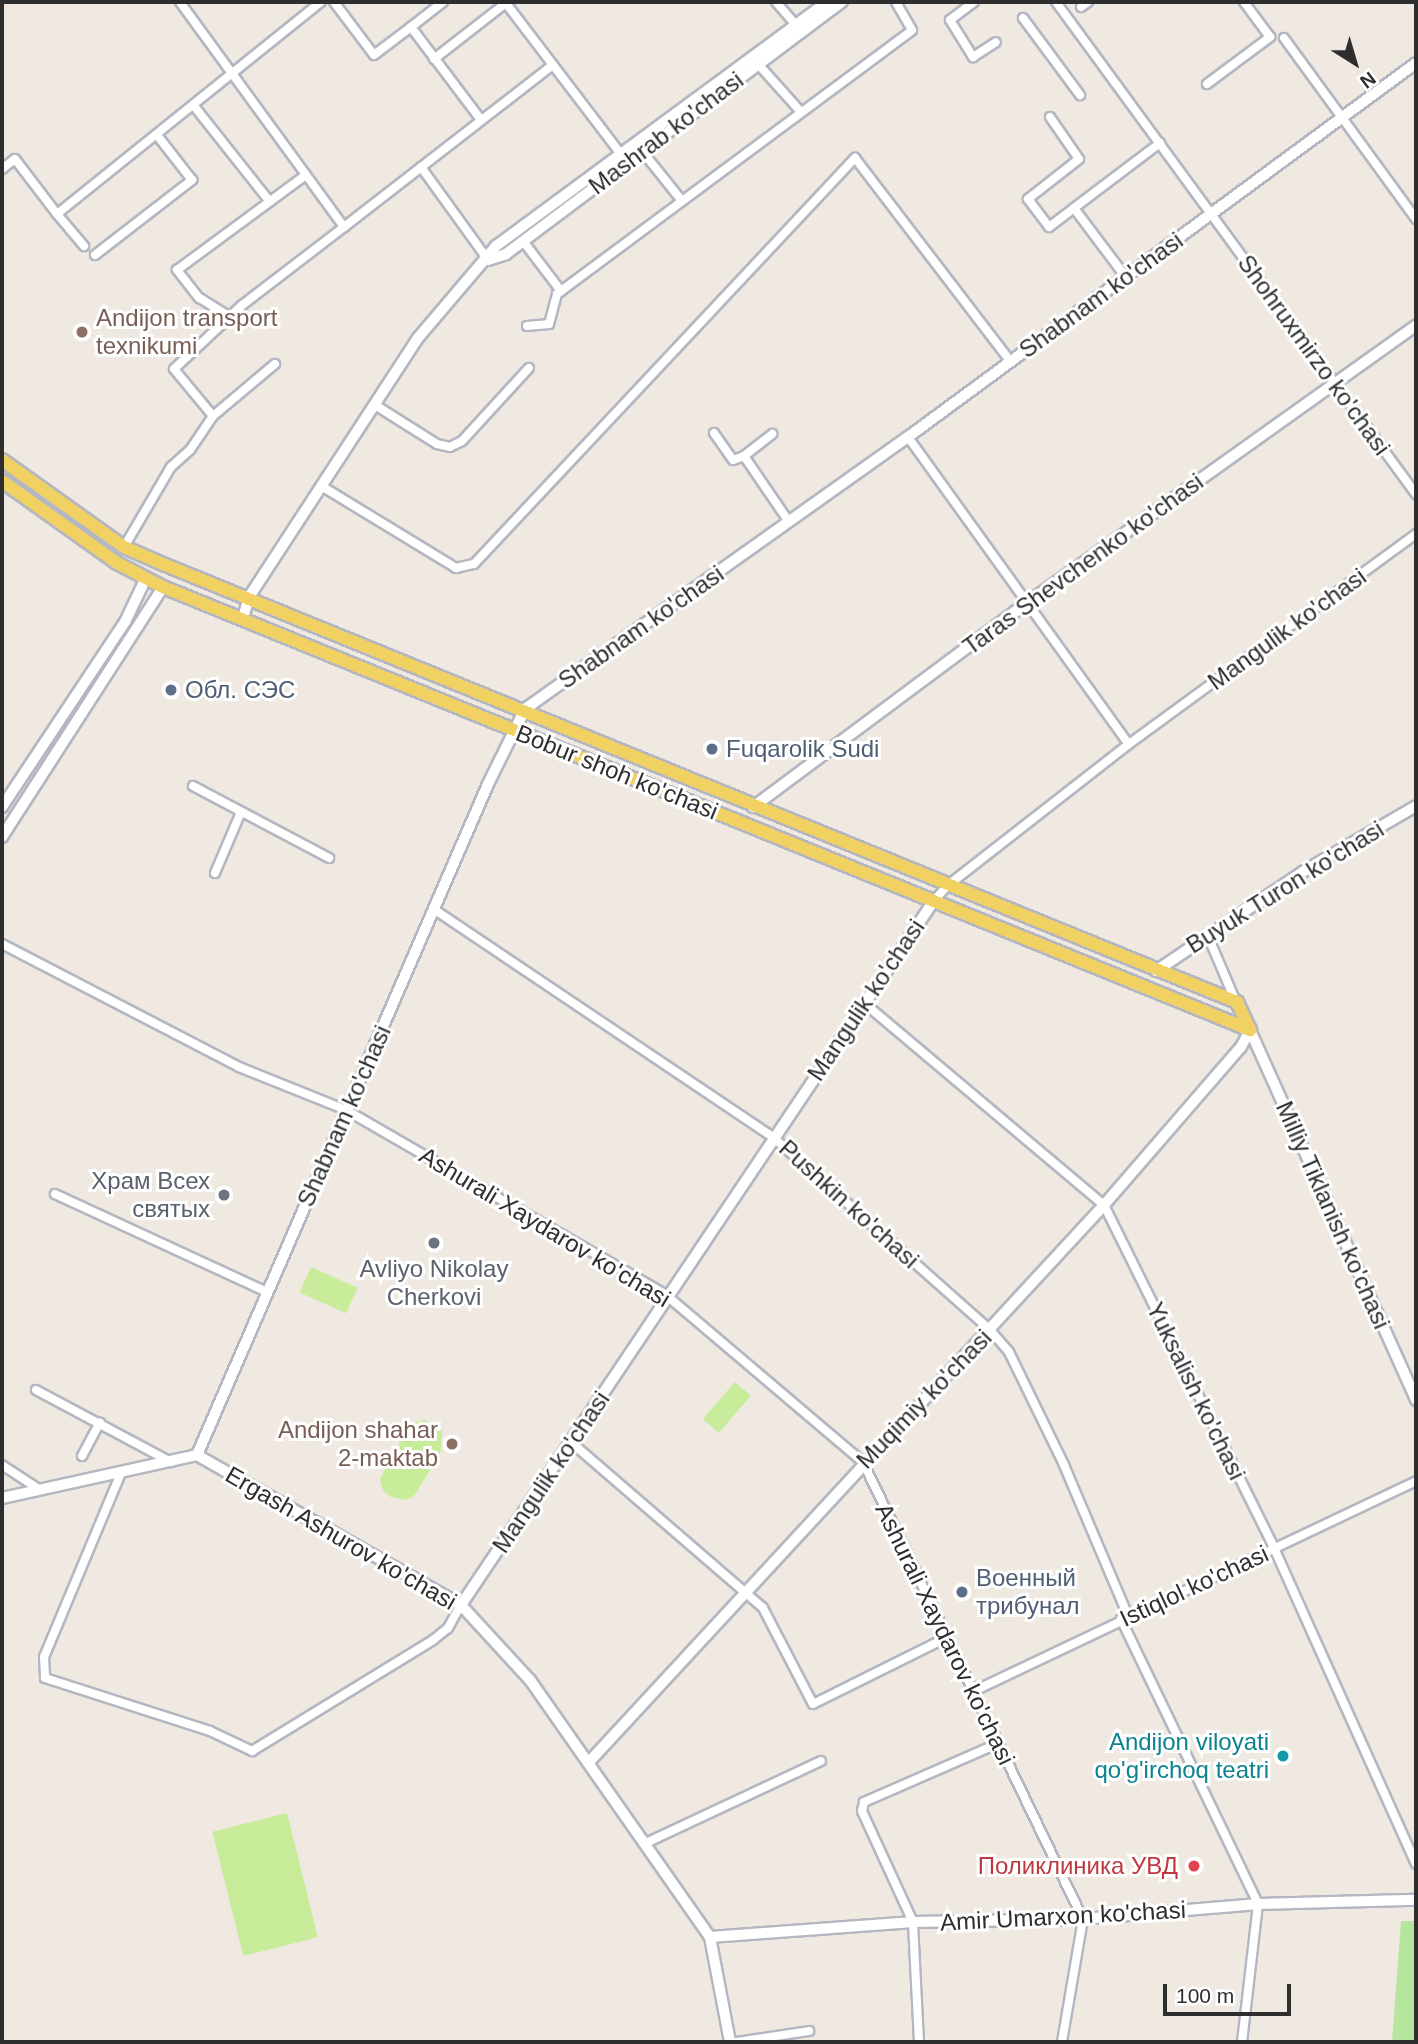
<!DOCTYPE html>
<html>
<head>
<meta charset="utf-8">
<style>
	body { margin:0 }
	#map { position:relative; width:1418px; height:2044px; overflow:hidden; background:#efe9e1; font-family:Arial,sans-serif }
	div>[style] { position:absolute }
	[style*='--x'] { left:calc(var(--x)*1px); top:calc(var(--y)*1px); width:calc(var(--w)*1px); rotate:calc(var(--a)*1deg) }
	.green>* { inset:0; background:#b6e59e }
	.pitch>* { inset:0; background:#c9ec9a; transform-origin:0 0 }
	.roads { filter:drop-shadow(2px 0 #b4b7c1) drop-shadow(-2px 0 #b4b7c1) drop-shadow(0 2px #b4b7c1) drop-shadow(0 -2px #b4b7c1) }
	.street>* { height:8px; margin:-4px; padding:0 4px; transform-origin:4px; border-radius:4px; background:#fff }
	.secondary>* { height:10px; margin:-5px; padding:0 5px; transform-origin:5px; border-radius:5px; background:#fff }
	.primary>* { height:12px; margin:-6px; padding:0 6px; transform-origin:6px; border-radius:6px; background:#f2d163 }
	.dots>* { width:19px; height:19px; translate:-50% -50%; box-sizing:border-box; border:4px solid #fff; border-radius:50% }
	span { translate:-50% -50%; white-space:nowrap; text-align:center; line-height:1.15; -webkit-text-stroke:6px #fff; paint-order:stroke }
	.street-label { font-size:24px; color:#2e2e2e }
	.education-label { font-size:24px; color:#785e54 }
	.left { translate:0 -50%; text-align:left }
	.right { translate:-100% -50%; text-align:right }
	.service-label { font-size:24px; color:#4e5e75 }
	.worship-label { font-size:24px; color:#5b616d }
	.culture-label { font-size:24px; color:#0d838f }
	.health-label { font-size:24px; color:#be3a42 }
	.frame { position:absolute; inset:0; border:4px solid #2e2e2e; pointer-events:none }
	.north { position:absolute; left:1320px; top:28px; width:70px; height:70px; -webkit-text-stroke:5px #fff; paint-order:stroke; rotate:143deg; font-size:19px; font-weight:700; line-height:28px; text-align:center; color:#2e2e2e }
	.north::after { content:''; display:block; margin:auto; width:24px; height:32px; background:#2e2e2e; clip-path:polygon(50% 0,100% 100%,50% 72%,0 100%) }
	.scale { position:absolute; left:1163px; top:1984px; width:128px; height:32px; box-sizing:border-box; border:4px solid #2e2e2e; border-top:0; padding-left:9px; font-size:21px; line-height:24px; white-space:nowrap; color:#2e2e2e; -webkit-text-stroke:5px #fff; paint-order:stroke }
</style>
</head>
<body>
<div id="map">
	<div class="green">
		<i style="clip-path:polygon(1401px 1921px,1416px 1921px,1416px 2042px,1392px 2042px)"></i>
	</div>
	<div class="pitch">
		<i style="left:311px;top:1267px;width:51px;height:28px;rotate:24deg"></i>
		<i style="left:735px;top:1382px;width:21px;height:49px;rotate:41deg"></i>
		<i style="clip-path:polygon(425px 1420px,442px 1430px,441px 1451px,415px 1495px,406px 1500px,391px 1497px,383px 1491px,380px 1479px,410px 1424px)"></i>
		<i style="left:287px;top:1813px;width:128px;height:77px;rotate:76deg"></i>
	</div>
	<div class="roads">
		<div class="street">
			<i style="--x:334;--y:2;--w:66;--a:53"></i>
			<i style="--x:374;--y:55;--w:46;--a:-37.1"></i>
			<i style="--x:443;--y:2;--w:41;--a:142"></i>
			<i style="--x:411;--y:27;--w:116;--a:53"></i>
			<i style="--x:505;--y:2;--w:191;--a:52.7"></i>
			<i style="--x:776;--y:2;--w:30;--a:49"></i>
			<i style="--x:974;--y:2;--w:30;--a:143"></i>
			<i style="--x:950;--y:20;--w:44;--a:58.1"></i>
			<i style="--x:973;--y:57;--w:27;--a:-33"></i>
			<i style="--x:1056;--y:2;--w:610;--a:53.81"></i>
			<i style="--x:1081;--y:7;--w:9;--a:-36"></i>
			<i style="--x:1023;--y:18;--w:96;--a:53.5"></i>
			<i style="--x:1284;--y:38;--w:224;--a:53.9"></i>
			<i style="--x:434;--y:59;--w:91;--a:-37.9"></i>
			<i style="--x:758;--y:64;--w:63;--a:48.2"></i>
			<i style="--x:1207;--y:84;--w:79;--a:-36.7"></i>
			<i style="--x:1270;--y:37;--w:44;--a:-126.6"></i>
			<i style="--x:194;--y:106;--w:122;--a:51.6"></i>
			<i style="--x:1050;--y:117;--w:51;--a:55.4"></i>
			<i style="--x:1079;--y:159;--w:65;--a:141.9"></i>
			<i style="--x:1028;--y:199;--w:35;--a:53"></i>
			<i style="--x:1049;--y:227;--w:31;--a:-37"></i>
			<i style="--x:642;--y:151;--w:64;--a:51.3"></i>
			<i style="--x:421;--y:167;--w:115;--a:54.2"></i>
			<i style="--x:2;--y:169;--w:16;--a:-38"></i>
			<i style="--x:15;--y:159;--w:69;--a:52.6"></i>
			<i style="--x:57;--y:214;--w:339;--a:-38.8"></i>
			<i style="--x:57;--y:214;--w:42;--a:49.8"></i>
			<i style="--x:344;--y:227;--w:264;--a:-37.8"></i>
			<i style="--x:523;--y:241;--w:63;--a:52.8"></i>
			<i style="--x:95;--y:255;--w:123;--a:-37.7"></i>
			<i style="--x:192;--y:180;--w:57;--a:-127.9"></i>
			<i style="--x:1125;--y:276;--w:85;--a:-126.9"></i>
			<i style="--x:1074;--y:208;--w:108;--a:-37.1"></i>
			<i style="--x:230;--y:317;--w:36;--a:-148"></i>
			<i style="--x:199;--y:298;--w:36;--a:-128"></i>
			<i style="--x:177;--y:270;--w:160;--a:-36.4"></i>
			<i style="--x:527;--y:326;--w:22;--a:-5"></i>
			<i style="--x:549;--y:324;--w:31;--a:-75"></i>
			<i style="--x:557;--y:294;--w:442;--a:-36.6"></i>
			<i style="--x:912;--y:30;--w:32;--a:-120"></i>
			<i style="--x:375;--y:405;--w:73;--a:32.2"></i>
			<i style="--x:437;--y:444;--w:13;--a:13"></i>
			<i style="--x:450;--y:447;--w:13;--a:-27"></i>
			<i style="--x:462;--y:441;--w:99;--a:-47.5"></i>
			<i style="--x:213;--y:416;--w:81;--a:-40"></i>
			<i style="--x:714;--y:433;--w:33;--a:55"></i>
			<i style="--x:733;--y:460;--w:12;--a:-20"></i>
			<i style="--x:744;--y:456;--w:80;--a:55.7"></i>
			<i style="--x:908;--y:437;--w:378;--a:54.3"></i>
			<i style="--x:744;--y:456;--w:36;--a:-38"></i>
			<i style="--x:323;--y:487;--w:156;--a:31.3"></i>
			<i style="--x:456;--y:568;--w:18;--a:-13"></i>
			<i style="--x:474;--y:564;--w:557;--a:-46.82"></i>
			<i style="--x:855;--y:158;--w:255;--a:52.6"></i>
			<i style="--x:124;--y:547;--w:93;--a:-59.6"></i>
			<i style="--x:171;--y:467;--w:25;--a:-42"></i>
			<i style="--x:190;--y:450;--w:41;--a:-55.9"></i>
			<i style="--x:213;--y:416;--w:61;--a:-129.7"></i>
			<i style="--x:174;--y:369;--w:92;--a:-43.2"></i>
			<i style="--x:241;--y:306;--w:130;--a:-37.5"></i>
			<i style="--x:344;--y:227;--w:278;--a:-126.1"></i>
			<i style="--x:193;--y:786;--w:154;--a:27.9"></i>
			<i style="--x:215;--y:873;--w:66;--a:-66.9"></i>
			<i style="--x:933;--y:902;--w:21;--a:-49"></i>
			<i style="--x:947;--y:886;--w:231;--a:-38"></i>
			<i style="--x:1129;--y:744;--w:356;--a:-36.2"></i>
			<i style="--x:435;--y:910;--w:409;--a:33.9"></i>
			<i style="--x:774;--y:1138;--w:289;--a:41.6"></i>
			<i style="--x:990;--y:1330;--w:29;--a:49"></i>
			<i style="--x:1009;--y:1352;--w:126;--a:64"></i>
			<i style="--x:1064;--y:1465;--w:164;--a:67"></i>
			<i style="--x:1207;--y:934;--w:74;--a:66.9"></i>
			<i style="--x:2;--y:944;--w:267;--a:27.4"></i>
			<i style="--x:239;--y:1067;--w:115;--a:21.9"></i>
			<i style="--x:346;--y:1110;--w:370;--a:30"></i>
			<i style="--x:666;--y:1295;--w:258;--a:40.3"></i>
			<i style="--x:863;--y:1462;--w:507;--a:64.29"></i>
			<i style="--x:1083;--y:1919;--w:125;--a:99.7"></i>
			<i style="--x:864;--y:1003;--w:314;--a:40.1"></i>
			<i style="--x:1104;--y:1205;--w:383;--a:63.6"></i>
			<i style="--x:1274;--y:1548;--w:346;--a:65.8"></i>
			<i style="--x:55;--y:1194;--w:234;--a:24.8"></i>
			<i style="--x:36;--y:1390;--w:153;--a:28.1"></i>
			<i style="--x:572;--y:1443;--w:252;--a:40.8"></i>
			<i style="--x:763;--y:1608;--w:108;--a:62.5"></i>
			<i style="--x:813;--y:1704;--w:148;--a:-26.4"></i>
			<i style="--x:82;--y:1456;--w:38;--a:-62"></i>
			<i style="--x:2;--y:1465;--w:45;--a:33.3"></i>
			<i style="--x:121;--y:1473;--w:199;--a:112.7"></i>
			<i style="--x:44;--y:1657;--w:21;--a:87"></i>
			<i style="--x:45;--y:1678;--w:173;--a:17.8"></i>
			<i style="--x:210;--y:1731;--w:47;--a:25.5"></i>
			<i style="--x:252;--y:1751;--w:212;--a:-31.5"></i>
			<i style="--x:433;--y:1640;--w:19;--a:-39"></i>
			<i style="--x:448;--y:1628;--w:26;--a:-61"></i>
			<i style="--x:1121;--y:1619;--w:316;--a:64.3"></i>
			<i style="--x:1258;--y:1904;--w:139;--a:96.6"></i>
			<i style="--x:972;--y:1692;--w:492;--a:-25.4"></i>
			<i style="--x:646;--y:1843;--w:193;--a:-25.1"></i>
			<i style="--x:736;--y:2042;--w:74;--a:-8.6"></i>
			<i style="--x:919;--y:2042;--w:120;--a:-92.9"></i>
			<i style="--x:913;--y:1922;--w:122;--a:-114.7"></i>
			<i style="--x:862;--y:1811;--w:9;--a:-77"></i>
			<i style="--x:864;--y:1802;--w:145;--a:-23.6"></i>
		</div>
		<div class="secondary">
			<i style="--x:488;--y:260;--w:19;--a:-18"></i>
			<i style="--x:506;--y:254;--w:420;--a:-36.9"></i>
			<i style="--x:243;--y:618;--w:22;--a:-74"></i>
			<i style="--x:249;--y:597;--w:309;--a:-56.9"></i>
			<i style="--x:418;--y:338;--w:121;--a:-49.7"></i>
			<i style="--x:496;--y:246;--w:411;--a:-36.4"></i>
			<i style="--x:2;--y:807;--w:222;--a:-56.4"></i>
			<i style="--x:125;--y:622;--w:49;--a:-64.5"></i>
			<i style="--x:753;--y:807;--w:342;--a:-36.7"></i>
			<i style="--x:1027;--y:603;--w:478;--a:-35.5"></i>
			<i style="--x:2;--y:837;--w:297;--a:-57.2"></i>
			<i style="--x:1156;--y:971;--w:179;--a:-34"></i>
			<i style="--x:1304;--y:871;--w:129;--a:-30.1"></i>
			<i style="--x:1250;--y:1030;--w:406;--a:65.8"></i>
			<i style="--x:197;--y:1455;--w:731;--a:-66.55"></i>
			<i style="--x:488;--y:784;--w:84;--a:-63.7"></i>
			<i style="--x:525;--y:709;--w:470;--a:-35.4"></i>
			<i style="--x:908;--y:437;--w:631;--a:-36.36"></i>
			<i style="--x:2;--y:1498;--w:200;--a:-12.4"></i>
			<i style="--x:197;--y:1455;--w:304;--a:29.6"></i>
			<i style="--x:461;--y:1605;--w:102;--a:47.4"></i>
			<i style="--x:530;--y:1680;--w:314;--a:55"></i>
			<i style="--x:710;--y:1937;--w:107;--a:79.2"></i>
			<i style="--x:461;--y:1605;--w:847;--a:-56.12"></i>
			<i style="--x:589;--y:1762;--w:759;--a:-47.24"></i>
			<i style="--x:1104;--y:1205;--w:209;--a:-49.1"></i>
			<i style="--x:1241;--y:1047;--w:19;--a:-62"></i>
			<i style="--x:710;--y:1937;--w:204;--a:-4.2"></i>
			<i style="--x:913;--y:1922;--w:170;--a:-1"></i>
			<i style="--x:1083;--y:1919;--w:176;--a:-4.9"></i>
			<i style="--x:1258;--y:1904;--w:158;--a:-1.5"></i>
		</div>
		<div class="primary">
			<i style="--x:2;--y:460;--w:150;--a:35.5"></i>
			<i style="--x:124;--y:547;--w:43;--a:23.6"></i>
			<i style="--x:163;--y:564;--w:1160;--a:22.19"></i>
			<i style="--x:1237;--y:1002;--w:31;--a:65"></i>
			<i style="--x:2;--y:481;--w:141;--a:35.5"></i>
			<i style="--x:117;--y:563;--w:52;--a:27.6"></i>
			<i style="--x:163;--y:587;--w:1174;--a:22.17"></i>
		</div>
	</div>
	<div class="dots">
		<i style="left:82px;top:332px;background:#8d6e63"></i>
		<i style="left:171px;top:690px;background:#5c6f8a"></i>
		<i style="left:712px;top:749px;background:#5c6f8a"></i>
		<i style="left:224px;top:1195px;background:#6b7280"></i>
		<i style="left:434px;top:1243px;background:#6b7280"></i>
		<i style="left:452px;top:1444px;background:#8d6e63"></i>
		<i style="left:962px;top:1592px;background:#5c6f8a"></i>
		<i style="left:1283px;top:1756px;background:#0f9aa8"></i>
		<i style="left:1194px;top:1866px;background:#e0444e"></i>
	</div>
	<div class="street-label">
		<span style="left:666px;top:133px;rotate:-37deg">Mashrab ko'chasi</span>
		<span style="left:1101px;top:295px;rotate:-36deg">Shabnam ko'chasi</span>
		<span style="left:1314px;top:355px;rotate:54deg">Shohruxmirzo ko'chasi</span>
		<span style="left:1083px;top:564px;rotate:-36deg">Taras Shevchenko ko'chasi</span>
		<span style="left:641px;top:627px;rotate:-35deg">Shabnam ko'chasi</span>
		<span style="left:1287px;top:629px;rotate:-36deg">Mangulik ko'chasi</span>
		<span style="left:617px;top:772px;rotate:22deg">Bobur shoh ko'chasi</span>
		<span style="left:1285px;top:887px;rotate:-32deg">Buyuk Turon ko'chasi</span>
		<span style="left:866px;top:1000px;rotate:-56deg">Mangulik ko'chasi</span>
		<span style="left:344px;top:1116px;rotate:-66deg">Shabnam ko'chasi</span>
		<span style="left:849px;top:1204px;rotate:42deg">Pushkin ko'chasi</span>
		<span style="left:1333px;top:1215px;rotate:66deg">Milliy Tiklanish ko'chasi</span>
		<span style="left:545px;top:1227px;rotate:31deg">Ashurali Xaydarov ko'chasi</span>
		<span style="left:1196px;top:1391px;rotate:64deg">Yuksalish ko'chasi</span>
		<span style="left:924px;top:1399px;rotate:-46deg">Muqimiy ko'chasi</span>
		<span style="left:551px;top:1472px;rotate:-56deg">Mangulik ko'chasi</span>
		<span style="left:341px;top:1538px;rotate:30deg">Ergash Ashurov ko'chasi</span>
		<span style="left:1194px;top:1586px;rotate:-25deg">Istiqlol ko'chasi</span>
		<span style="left:945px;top:1634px;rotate:64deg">Ashurali Xaydarov ko'chasi</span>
		<span style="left:1063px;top:1916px;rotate:-3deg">Amir Umarxon ko'chasi</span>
	</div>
	<div class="education-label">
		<span class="left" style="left:96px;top:332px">Andijon transport<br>texnikumi</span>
		<span class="right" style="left:438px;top:1444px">Andijon shahar<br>2-maktab</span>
	</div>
	<div class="service-label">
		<span class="left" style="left:185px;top:690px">Обл. СЭС</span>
		<span class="left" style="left:726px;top:749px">Fuqarolik Sudi</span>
		<span class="left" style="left:976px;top:1592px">Военный<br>трибунал</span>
	</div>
	<div class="worship-label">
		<span class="right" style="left:210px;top:1195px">Храм Всех<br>святых</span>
		<span style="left:434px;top:1283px">Avliyo Nikolay<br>Cherkovi</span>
	</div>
	<div class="culture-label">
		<span class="right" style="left:1269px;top:1756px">Andijon viloyati<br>qo'g'irchoq teatri</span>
	</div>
	<div class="health-label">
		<span class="right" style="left:1178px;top:1866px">Поликлиника УВД</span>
	</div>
	<div class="frame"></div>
	<div class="north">N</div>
	<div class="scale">100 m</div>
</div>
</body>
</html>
